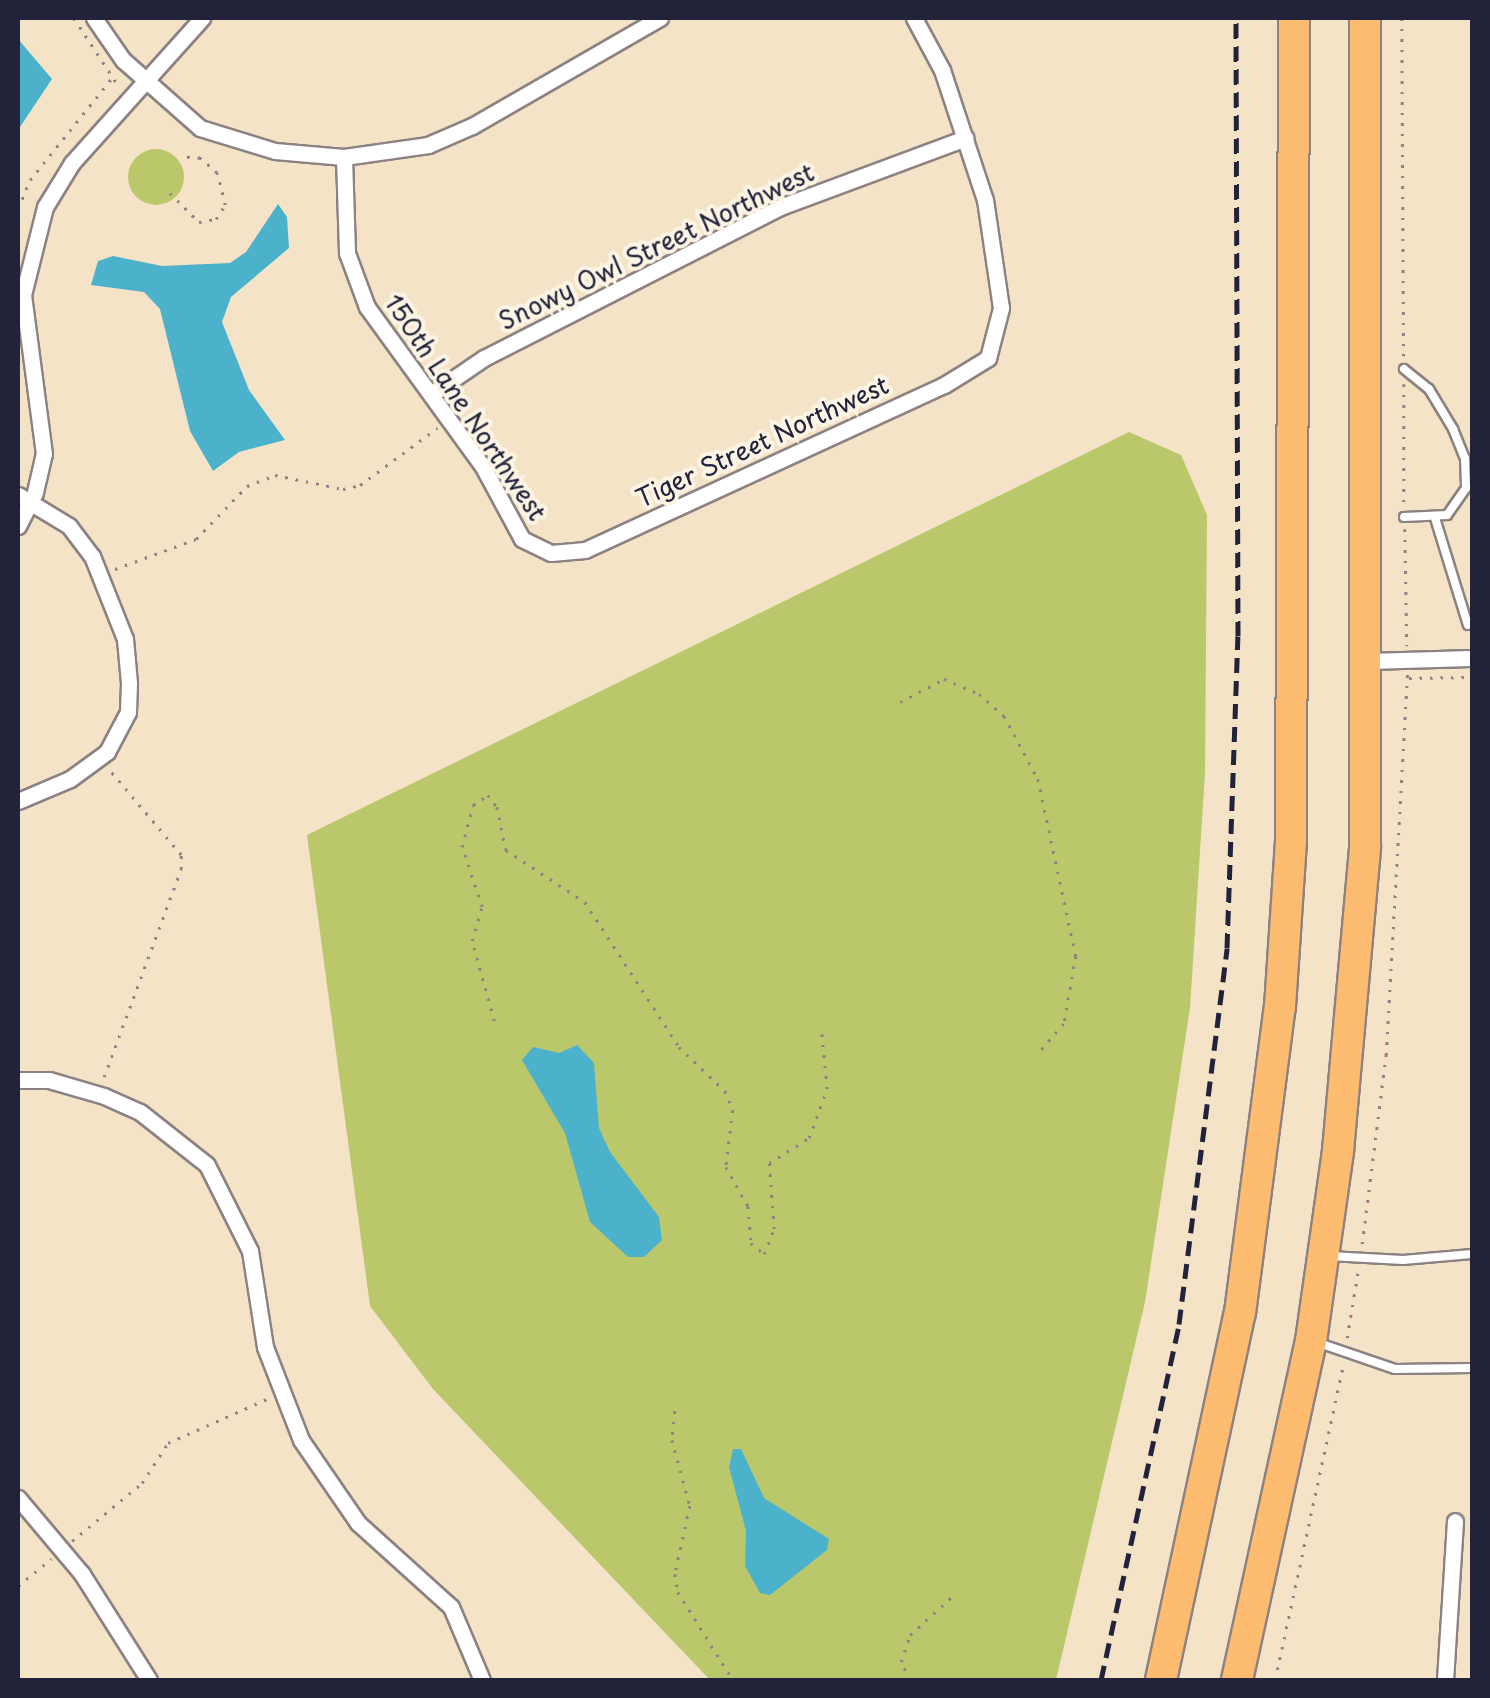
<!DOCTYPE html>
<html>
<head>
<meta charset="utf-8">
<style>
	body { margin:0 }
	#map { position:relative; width:1490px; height:1698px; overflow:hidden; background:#f5e3c8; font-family:"Playpen Sans",sans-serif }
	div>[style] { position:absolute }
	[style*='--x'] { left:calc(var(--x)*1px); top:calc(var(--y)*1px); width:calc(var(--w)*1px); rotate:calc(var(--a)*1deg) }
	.green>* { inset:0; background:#bac86b }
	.round { border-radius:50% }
	.water>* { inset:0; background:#4cb2cb }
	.path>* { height:2.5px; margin-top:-1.25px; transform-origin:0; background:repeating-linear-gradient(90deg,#8c8282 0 2.5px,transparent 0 10.5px) }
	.roads { filter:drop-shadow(2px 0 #8c8282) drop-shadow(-2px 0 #8c8282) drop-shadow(0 2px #8c8282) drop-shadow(0 -2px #8c8282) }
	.lane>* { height:8px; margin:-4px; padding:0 4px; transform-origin:4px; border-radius:4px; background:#fff }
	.street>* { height:15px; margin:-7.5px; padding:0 7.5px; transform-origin:7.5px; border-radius:7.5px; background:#fff }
	.highway>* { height:30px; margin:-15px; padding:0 15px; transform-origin:15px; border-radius:15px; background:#fdbc6f }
	.rail>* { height:5px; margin-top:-2.5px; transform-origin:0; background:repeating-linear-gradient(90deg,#22223b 0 15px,transparent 0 23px) }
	span { translate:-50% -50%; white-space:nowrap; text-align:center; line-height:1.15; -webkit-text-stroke:8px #fcf5e5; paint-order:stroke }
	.street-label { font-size:25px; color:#22223b }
	.frame { position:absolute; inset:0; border:20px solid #22223b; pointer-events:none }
</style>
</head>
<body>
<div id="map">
	<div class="green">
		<i class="round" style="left:128px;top:149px;width:56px;height:56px"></i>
		<i style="clip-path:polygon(1129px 432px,1181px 455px,1207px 515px,1205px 773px,1190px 1008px,1145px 1302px,1056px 1680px,710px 1680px,433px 1389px,370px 1306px,307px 835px)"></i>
	</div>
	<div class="water">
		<i style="clip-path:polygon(18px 39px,52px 79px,18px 130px)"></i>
		<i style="clip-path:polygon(278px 204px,287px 217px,289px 248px,231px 297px,222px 322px,249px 390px,285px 440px,239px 452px,213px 471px,190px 431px,160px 309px,144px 292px,91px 285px,98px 261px,113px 256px,162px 266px,230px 263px,246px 252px)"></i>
		<i style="clip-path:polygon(577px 1045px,594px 1063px,599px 1128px,610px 1152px,659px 1217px,662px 1240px,644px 1257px,628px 1257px,590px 1222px,565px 1133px,522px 1060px,533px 1047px,559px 1053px)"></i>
		<i style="clip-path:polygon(733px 1449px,741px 1449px,764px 1498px,829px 1539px,827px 1550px,770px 1595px,760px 1593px,745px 1566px,746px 1531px,729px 1467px)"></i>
	</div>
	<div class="path">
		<i style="--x:74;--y:18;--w:80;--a:56.7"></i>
		<i style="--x:1402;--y:18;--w:338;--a:89.7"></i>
		<i style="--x:170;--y:193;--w:41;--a:45"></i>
		<i style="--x:199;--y:222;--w:17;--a:-10"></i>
		<i style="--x:216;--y:219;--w:17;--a:-57"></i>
		<i style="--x:225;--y:205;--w:33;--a:-104"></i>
		<i style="--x:217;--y:173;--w:23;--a:-139"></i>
		<i style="--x:200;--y:158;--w:19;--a:-177"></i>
		<i style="--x:18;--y:209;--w:31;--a:-68"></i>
		<i style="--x:30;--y:180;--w:131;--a:-51.2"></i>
		<i style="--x:1404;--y:384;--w:122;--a:90"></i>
		<i style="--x:1405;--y:529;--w:117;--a:89"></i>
		<i style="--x:115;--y:569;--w:86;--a:-20.3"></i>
		<i style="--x:196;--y:539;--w:74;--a:-46.1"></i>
		<i style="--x:247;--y:486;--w:30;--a:-21"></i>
		<i style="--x:275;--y:475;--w:69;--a:11.6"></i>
		<i style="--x:343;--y:489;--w:17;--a:-13"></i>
		<i style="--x:360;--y:485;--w:96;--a:-36.5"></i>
		<i style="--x:1409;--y:678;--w:63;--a:-0.9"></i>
		<i style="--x:900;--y:702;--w:50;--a:-27.6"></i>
		<i style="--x:944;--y:679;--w:38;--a:23"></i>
		<i style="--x:979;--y:694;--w:33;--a:41"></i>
		<i style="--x:1004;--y:716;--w:72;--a:61.6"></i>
		<i style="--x:1038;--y:779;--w:181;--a:77.9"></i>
		<i style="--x:1076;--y:956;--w:69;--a:100"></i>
		<i style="--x:1064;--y:1024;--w:37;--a:131"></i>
		<i style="--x:494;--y:1021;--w:83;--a:-105.4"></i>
		<i style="--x:472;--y:941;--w:35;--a:-74"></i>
		<i style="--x:482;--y:907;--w:63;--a:-108.4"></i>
		<i style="--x:462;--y:847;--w:43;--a:-75.3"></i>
		<i style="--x:473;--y:805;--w:18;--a:-34"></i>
		<i style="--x:488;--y:795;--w:15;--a:53"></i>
		<i style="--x:497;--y:807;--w:44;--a:78.2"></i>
		<i style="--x:506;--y:850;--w:95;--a:33.4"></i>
		<i style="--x:585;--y:902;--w:173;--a:57"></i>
		<i style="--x:679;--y:1047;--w:64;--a:43.7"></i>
		<i style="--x:725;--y:1091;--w:21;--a:67"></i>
		<i style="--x:733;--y:1110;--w:57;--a:97"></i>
		<i style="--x:726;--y:1167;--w:45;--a:60.6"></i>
		<i style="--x:748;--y:1206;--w:37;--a:85"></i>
		<i style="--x:751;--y:1243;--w:17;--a:40"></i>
		<i style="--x:764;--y:1254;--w:27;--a:-68"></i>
		<i style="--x:774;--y:1229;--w:66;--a:-94.3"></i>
		<i style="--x:769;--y:1163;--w:47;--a:-32"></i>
		<i style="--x:809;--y:1138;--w:52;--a:-69.8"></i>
		<i style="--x:827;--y:1089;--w:60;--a:-95.7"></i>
		<i style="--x:104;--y:1077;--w:222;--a:-69.7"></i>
		<i style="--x:181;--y:869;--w:14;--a:-90"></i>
		<i style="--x:181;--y:855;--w:110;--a:-130.2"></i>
		<i style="--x:1362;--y:1244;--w:191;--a:-82.8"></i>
		<i style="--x:1386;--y:1055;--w:382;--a:-86.8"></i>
		<i style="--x:1347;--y:1338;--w:68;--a:-80.7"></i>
		<i style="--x:675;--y:1411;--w:29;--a:96"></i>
		<i style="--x:672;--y:1440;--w:68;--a:74.7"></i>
		<i style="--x:690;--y:1506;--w:70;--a:102.4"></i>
		<i style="--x:675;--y:1574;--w:18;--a:81"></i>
		<i style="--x:678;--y:1592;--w:104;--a:58"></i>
		<i style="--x:72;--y:1541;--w:91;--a:-39.6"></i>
		<i style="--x:142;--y:1483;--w:48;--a:-57"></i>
		<i style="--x:168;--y:1443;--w:108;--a:-24"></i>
		<i style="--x:18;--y:1586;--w:43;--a:-39.3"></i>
		<i style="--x:910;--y:1680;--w:20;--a:-117"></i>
		<i style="--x:901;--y:1662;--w:28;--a:-72"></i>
		<i style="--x:910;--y:1635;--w:62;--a:-42.4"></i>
		<i style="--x:1275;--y:1680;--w:322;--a:-77.8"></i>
	</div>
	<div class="roads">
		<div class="lane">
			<i style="--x:1404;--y:369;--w:32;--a:39"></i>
			<i style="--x:1429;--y:389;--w:47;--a:59"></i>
			<i style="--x:1453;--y:429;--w:31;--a:68"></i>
			<i style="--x:1465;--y:458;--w:30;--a:88"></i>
			<i style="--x:1466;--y:488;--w:33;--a:125"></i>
			<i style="--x:1447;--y:515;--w:43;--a:177.3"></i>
			<i style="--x:1435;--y:518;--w:112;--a:72.9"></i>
			<i style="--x:1329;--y:1256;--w:74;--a:3.1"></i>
			<i style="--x:1403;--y:1260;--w:69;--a:-5"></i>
			<i style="--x:1316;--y:1342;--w:83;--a:18.9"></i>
			<i style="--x:1395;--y:1369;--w:77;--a:-0.7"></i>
		</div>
		<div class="street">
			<i style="--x:94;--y:18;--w:51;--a:55.4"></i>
			<i style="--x:123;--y:60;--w:103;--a:41.4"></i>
			<i style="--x:200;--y:128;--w:78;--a:17"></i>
			<i style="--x:275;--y:151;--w:69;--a:5"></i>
			<i style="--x:344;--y:157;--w:85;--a:-8.1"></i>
			<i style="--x:428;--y:145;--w:48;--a:-23.4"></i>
			<i style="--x:472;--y:126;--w:217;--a:-29.9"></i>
			<i style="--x:344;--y:157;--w:96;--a:88.2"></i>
			<i style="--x:347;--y:253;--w:58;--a:69.7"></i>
			<i style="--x:367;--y:307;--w:195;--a:54"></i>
			<i style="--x:482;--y:465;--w:84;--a:61.6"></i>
			<i style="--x:522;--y:539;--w:32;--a:26"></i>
			<i style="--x:551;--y:553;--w:34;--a:-5"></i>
			<i style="--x:585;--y:550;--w:395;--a:-24.7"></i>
			<i style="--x:944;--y:385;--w:52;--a:-31.5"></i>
			<i style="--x:988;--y:358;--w:52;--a:-75.4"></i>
			<i style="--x:1001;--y:308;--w:109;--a:-98.4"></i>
			<i style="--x:985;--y:200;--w:137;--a:-108.3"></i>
			<i style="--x:942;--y:70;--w:59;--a:-118.3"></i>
			<i style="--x:431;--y:394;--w:64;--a:-34.2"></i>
			<i style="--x:484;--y:358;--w:332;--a:-27"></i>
			<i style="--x:780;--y:207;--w:198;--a:-20.4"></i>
			<i style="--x:18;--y:495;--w:60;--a:31.3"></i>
			<i style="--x:69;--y:526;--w:38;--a:53"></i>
			<i style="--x:92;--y:556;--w:89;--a:68.3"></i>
			<i style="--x:125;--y:639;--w:44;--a:84.8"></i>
			<i style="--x:129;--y:683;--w:29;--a:92"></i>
			<i style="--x:128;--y:712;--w:45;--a:117.7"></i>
			<i style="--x:107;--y:752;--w:46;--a:143.9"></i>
			<i style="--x:70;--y:779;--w:56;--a:157.1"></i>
			<i style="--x:18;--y:526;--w:38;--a:-63"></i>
			<i style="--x:35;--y:492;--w:39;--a:-77"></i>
			<i style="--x:44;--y:454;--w:160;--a:-97.5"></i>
			<i style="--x:23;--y:295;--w:91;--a:-76"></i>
			<i style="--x:45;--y:207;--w:52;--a:-58.5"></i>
			<i style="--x:72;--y:163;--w:195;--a:-48.1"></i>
			<i style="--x:1367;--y:661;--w:105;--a:-1.6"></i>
			<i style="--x:18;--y:1080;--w:31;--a:0"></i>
			<i style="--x:49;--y:1080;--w:57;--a:16.2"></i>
			<i style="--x:104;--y:1096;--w:39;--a:24"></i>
			<i style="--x:140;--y:1112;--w:85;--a:38.3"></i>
			<i style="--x:207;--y:1165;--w:96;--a:63.4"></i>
			<i style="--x:250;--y:1251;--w:97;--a:81.1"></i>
			<i style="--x:265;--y:1347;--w:100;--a:68.8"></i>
			<i style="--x:301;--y:1440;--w:101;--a:55.5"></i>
			<i style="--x:358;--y:1523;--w:125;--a:42.1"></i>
			<i style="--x:451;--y:1607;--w:79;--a:67"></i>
			<i style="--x:18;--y:1498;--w:99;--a:49.9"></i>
			<i style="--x:82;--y:1574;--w:125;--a:57.7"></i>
			<i style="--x:1445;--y:1680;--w:159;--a:-86.4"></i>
		</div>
		<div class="highway">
			<i style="--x:1161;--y:1680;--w:375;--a:-77.9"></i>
			<i style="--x:1240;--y:1313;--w:309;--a:-82.6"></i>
			<i style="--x:1280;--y:1007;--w:167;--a:-86.2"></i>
			<i style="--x:1291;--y:840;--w:822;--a:-89.79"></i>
			<i style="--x:1237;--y:1680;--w:347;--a:-77.7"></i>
			<i style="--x:1311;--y:1341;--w:192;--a:-81.9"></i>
			<i style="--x:1338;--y:1151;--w:305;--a:-84.9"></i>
			<i style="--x:1365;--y:847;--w:829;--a:-90"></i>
		</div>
	</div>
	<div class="rail">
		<i style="--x:1101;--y:1680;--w:364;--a:-77.6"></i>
		<i style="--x:1179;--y:1324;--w:379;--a:-82.7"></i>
		<i style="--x:1227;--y:948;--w:312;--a:-88"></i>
		<i style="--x:1238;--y:636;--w:618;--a:-90.19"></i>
	</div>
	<div class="street-label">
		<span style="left:656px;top:246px;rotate:-26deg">Snowy Owl Street Northwest</span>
		<span style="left:466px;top:407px;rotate:56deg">150th Lane Northwest</span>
		<span style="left:762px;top:441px;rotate:-25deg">Tiger Street Northwest</span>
	</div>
	<div class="frame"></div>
</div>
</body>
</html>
